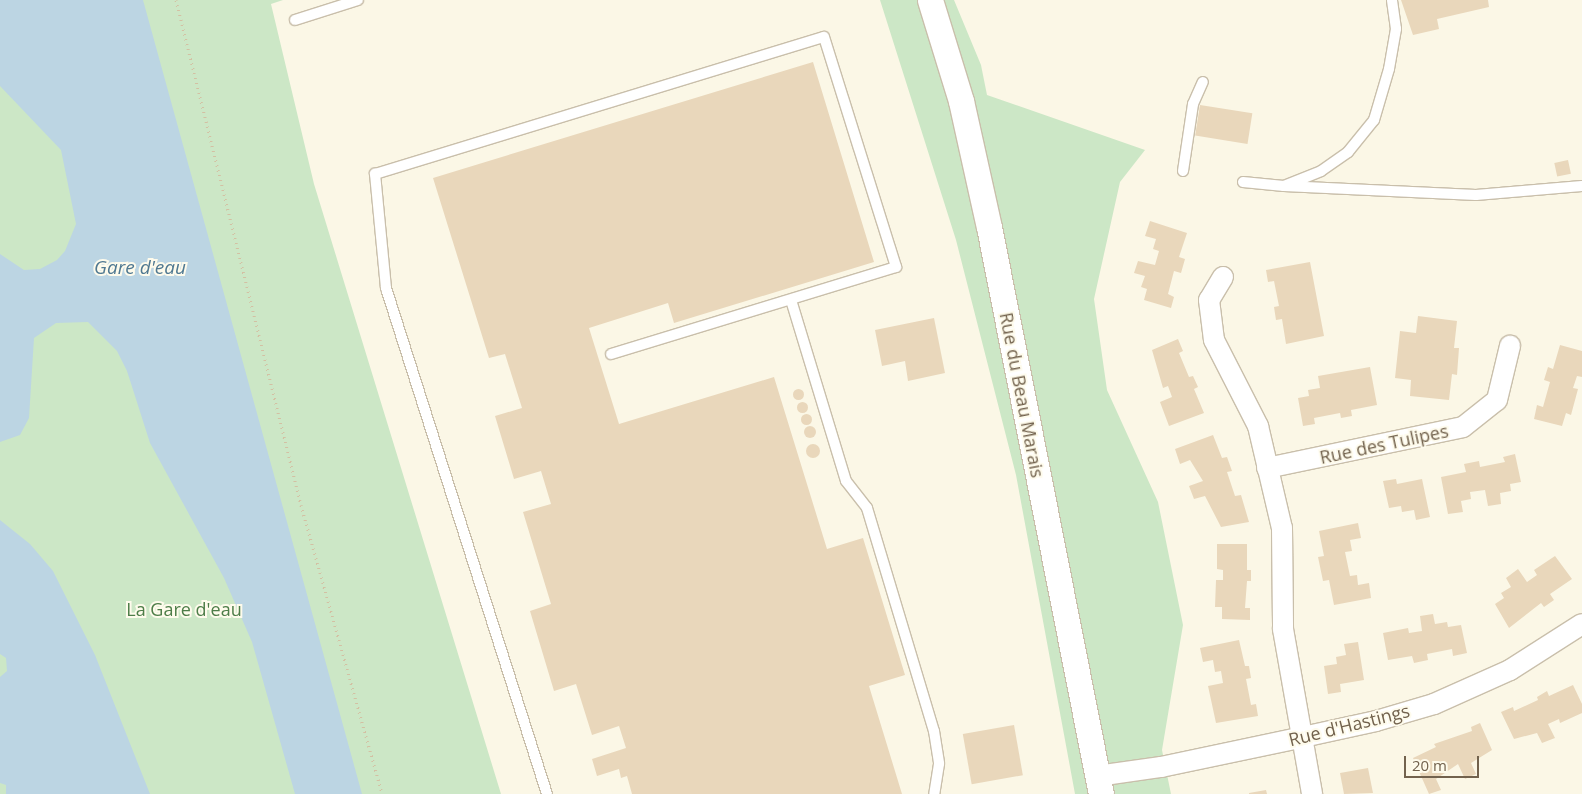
<!DOCTYPE html>
<html>
<head>
<meta charset="utf-8">
<style>
	body { margin:0 }
	#map { position:relative; width:1582px; height:794px; overflow:hidden; background:#fbf7e6; font-family:"Open Sans",sans-serif }
	div>[style] { position:absolute }
	[style*='--x'] { left:calc(var(--x)*1px); top:calc(var(--y)*1px); width:calc(var(--w)*1px); rotate:calc(var(--a)*1deg) }
	.green>* { inset:0; background:#cce7c6 }
	.water>* { inset:0; background:#bcd5e3 }
	.building>* { inset:0; background:#e9d7bb; transform-origin:0 0 }
	.round { border-radius:50% }
	.path>* { height:3px; margin-top:-1.5px; transform-origin:0; background:repeating-linear-gradient(90deg,#d3c0a3 0 1px,transparent 0 5px) }
	.roads { filter:drop-shadow(1px 0 #c9bfab) drop-shadow(-1px 0 #c9bfab) drop-shadow(0 1px #c9bfab) drop-shadow(0 -1px #c9bfab) }
	.service>* { height:10px; margin:-5px; padding:0 5px; transform-origin:5px; border-radius:5px; background:#fff }
	.minor>* { height:20px; margin:-10px; padding:0 10px; transform-origin:10px; border-radius:10px; background:#fff }
	.tertiary>* { height:25px; margin:-12.5px; padding:0 12.5px; transform-origin:12.5px; border-radius:12.5px; background:#fff }
	span { translate:-50% -50%; white-space:nowrap; text-align:center; line-height:1.15; -webkit-text-stroke:4px #fefbec; paint-order:stroke }
	.street-label { font-size:18px; color:#72624d }
	.park-label { font-size:18px; color:#4d7d48 }
	.water-label { font-size:19px; color:#4f7891; font-style:italic }
	.scale { position:absolute; left:1404px; top:756px; width:75px; height:22px; box-sizing:border-box; border:2px solid #72624d; border-top:0; padding-left:6px; font-size:15px; line-height:18px; white-space:nowrap; color:#72624d; -webkit-text-stroke:4px #fefbec; paint-order:stroke }
</style>
</head>
<body>
<div id="map">
	<div class="green">
		<i style="clip-path:polygon(0 0,283px 0,271px 4px,314px 184px,501px 794px,0 794px)"></i>
		<i style="clip-path:polygon(880px 0,954px 0,981px 65px,987px 95px,1145px 150px,1120px 182px,1094px 299px,1107px 390px,1158px 502px,1183px 625px,1162px 750px,1171px 794px,1075px 794px,1016px 475px,956px 240px)"></i>
	</div>
	<div class="water">
		<i style="clip-path:polygon(0 0,143px 0,362px 794px,295px 794px,252px 642px,224px 578px,150px 443px,127px 371px,117px 351px,88px 322px,56px 323px,34px 338px,29px 418px,20px 435px,0 442px,0 254px,24px 270px,40px 269px,57px 260px,65px 251px,76px 224px,61px 150px,0 86px)"></i>
		<i style="clip-path:polygon(0 520px,30px 544px,53px 571px,95px 655px,150px 794px,6px 794px,6px 785px,0 783px,0 677px,7px 671px,6px 658px,0 654px)"></i>
	</div>
	<div class="building">
		<i style="clip-path:polygon(1401px 0,1488px 0,1489px 7px,1437px 19px,1439px 29px,1413px 35px)"></i>
		<i style="clip-path:polygon(813px 62px,874px 262px,674px 323px,668px 303px,589px 328px,619px 424px,774px 377px,827px 549px,863px 538px,905px 675px,869px 686px,902px 794px,632px 794px,627px 776px,621px 778px,619px 769px,597px 776px,592px 759px,626px 748px,619px 726px,592px 735px,576px 684px,554px 691px,530px 611px,551px 604px,523px 512px,551px 504px,541px 471px,514px 479px,495px 416px,522px 408px,505px 354px,489px 358px,433px 178px)"></i>
		<i style="left:1200px;top:105px;width:53px;height:31px;rotate:9deg"></i>
		<i style="left:1568px;top:160px;width:14px;height:14px;rotate:78deg"></i>
		<i style="clip-path:polygon(1150px 221px,1187px 233px,1179px 257px,1185px 259px,1181px 273px,1174px 271px,1168px 294px,1174px 297px,1171px 308px,1144px 300px,1147px 289px,1141px 287px,1145px 276px,1134px 273px,1138px 261px,1155px 265px,1159px 251px,1153px 249px,1156px 239px,1145px 236px)"></i>
		<i style="clip-path:polygon(1310px 262px,1324px 336px,1286px 344px,1282px 319px,1276px 320px,1274px 307px,1279px 306px,1274px 281px,1268px 282px,1266px 270px)"></i>
		<i style="clip-path:polygon(1418px 316px,1457px 321px,1454px 348px,1459px 348px,1457px 375px,1452px 374px,1449px 400px,1410px 396px,1411px 380px,1395px 378px,1400px 331px,1416px 333px)"></i>
		<i style="clip-path:polygon(934px 318px,945px 373px,908px 381px,905px 361px,882px 366px,875px 330px)"></i>
		<i style="clip-path:polygon(1178px 339px,1183px 351px,1179px 353px,1189px 377px,1193px 376px,1198px 387px,1194px 389px,1204px 413px,1169px 426px,1160px 402px,1172px 397px,1168px 386px,1163px 388px,1152px 350px)"></i>
		<i style="clip-path:polygon(1560px 345px,1582px 351px,1582px 377px,1577px 376px,1573px 388px,1578px 389px,1571px 415px,1566px 413px,1562px 426px,1534px 419px,1537px 405px,1543px 407px,1550px 382px,1544px 380px,1548px 367px,1553px 369px)"></i>
		<i style="clip-path:polygon(1370px 367px,1377px 405px,1351px 410px,1352px 416px,1341px 418px,1340px 413px,1314px 418px,1315px 424px,1303px 426px,1298px 398px,1309px 396px,1308px 390px,1320px 388px,1318px 376px)"></i>
		<i class="round" style="left:792.5px;top:388.5px;width:11px;height:11px"></i>
		<i class="round" style="left:796.5px;top:401.5px;width:11px;height:11px"></i>
		<i class="round" style="left:800.5px;top:413.5px;width:11px;height:11px"></i>
		<i class="round" style="left:804px;top:426px;width:12px;height:12px"></i>
		<i style="clip-path:polygon(1213px 435px,1222px 458px,1227px 457px,1232px 471px,1227px 472px,1235px 496px,1241px 495px,1249px 522px,1221px 527px,1205px 496px,1194px 499px,1189px 486px,1203px 481px,1190px 460px,1180px 464px,1175px 449px)"></i>
		<i class="round" style="left:806px;top:444px;width:14px;height:14px"></i>
		<i style="clip-path:polygon(1515px 454px,1521px 482px,1510px 484px,1511px 491px,1500px 493px,1501px 504px,1488px 506px,1485px 490px,1470px 492px,1471px 499px,1461px 501px,1463px 512px,1448px 514px,1441px 477px,1466px 472px,1464px 464px,1479px 461px,1480px 467px,1505px 462px,1503px 457px)"></i>
		<i style="clip-path:polygon(1396px 479px,1397px 484px,1422px 479px,1430px 517px,1416px 520px,1414px 510px,1402px 512px,1401px 506px,1389px 508px,1383px 481px)"></i>
		<i style="clip-path:polygon(1358px 523px,1361px 538px,1350px 540px,1352px 551px,1345px 552px,1350px 576px,1357px 575px,1358px 585px,1369px 583px,1371px 598px,1334px 605px,1329px 580px,1323px 581px,1318px 557px,1324px 556px,1319px 531px)"></i>
		<i style="clip-path:polygon(1217px 544px,1247px 544px,1247px 570px,1251px 570px,1251px 581px,1247px 581px,1245px 608px,1250px 608px,1250px 620px,1222px 619px,1222px 607px,1215px 607px,1216px 580px,1223px 580px,1223px 570px,1217px 569px)"></i>
		<i style="clip-path:polygon(1555px 556px,1572px 579px,1550px 594px,1554px 600px,1544px 607px,1541px 603px,1509px 628px,1495px 604px,1504px 598px,1501px 593px,1511px 587px,1506px 578px,1518px 569px,1527px 582px,1537px 575px,1534px 570px)"></i>
		<i style="clip-path:polygon(1433px 614px,1435px 624px,1447px 622px,1448px 627px,1461px 625px,1467px 653px,1453px 656px,1452px 649px,1427px 654px,1428px 660px,1414px 663px,1412px 656px,1388px 660px,1383px 633px,1408px 628px,1409px 633px,1422px 631px,1420px 616px)"></i>
		<i style="clip-path:polygon(1239px 640px,1245px 666px,1249px 666px,1251px 678px,1246px 679px,1251px 705px,1256px 704px,1258px 716px,1216px 723px,1208px 686px,1223px 683px,1221px 671px,1215px 672px,1213px 660px,1203px 662px,1200px 648px)"></i>
		<i style="clip-path:polygon(1358px 642px,1364px 680px,1340px 684px,1341px 692px,1328px 694px,1324px 666px,1337px 664px,1336px 657px,1346px 655px,1344px 644px)"></i>
		<i style="clip-path:polygon(1573px 685px,1582px 704px,1582px 713px,1560px 723px,1559px 719px,1548px 724px,1555px 738px,1542px 743px,1537px 733px,1514px 739px,1501px 712px,1513px 707px,1514px 711px,1538px 700px,1537px 697px,1547px 691px,1549px 696px)"></i>
		<i style="clip-path:polygon(1480px 723px,1492px 750px,1471px 763px,1476px 774px,1465px 779px,1458px 764px,1436px 779px,1441px 790px,1429px 794px,1413px 758px,1436px 747px,1434px 744px,1472px 731px,1471px 727px)"></i>
		<i style="left:1014px;top:725px;width:51px;height:52px;rotate:80deg"></i>
		<i style="clip-path:polygon(1368px 768px,1373px 793px,1344px 794px,1340px 773px)"></i>
		<i style="clip-path:polygon(1266px 790px,1267px 794px,1249px 794px,1249px 793px)"></i>
	</div>
	<div class="path">
		<i style="--x:176;--y:0;--w:520;--a:76.1"></i>
		<i style="--x:301;--y:505;--w:300;--a:74.3"></i>
	</div>
	<div class="roads">
		<div class="service">
			<i style="--x:295;--y:20;--w:66;--a:-17.6"></i>
			<i style="--x:1183;--y:171;--w:68;--a:-81.5"></i>
			<i style="--x:1193;--y:104;--w:24;--a:-66"></i>
			<i style="--x:1243;--y:182;--w:41;--a:5.6"></i>
			<i style="--x:1284;--y:186;--w:40;--a:-22"></i>
			<i style="--x:1321;--y:171;--w:33;--a:-35"></i>
			<i style="--x:1348;--y:152;--w:41;--a:-50.9"></i>
			<i style="--x:1374;--y:120;--w:53;--a:-73.6"></i>
			<i style="--x:1389;--y:69;--w:41;--a:-80.1"></i>
			<i style="--x:1396;--y:29;--w:29;--a:-98"></i>
			<i style="--x:1284;--y:186;--w:192;--a:2.7"></i>
			<i style="--x:1476;--y:195;--w:106;--a:-4.9"></i>
			<i style="--x:791;--y:300;--w:189;--a:73.1"></i>
			<i style="--x:846;--y:481;--w:34;--a:52"></i>
			<i style="--x:867;--y:508;--w:233;--a:73.3"></i>
			<i style="--x:934;--y:731;--w:33;--a:81"></i>
			<i style="--x:939;--y:764;--w:30;--a:99"></i>
			<i style="--x:547;--y:794;--w:531;--a:-107.65"></i>
			<i style="--x:386;--y:288;--w:115;--a:-95.5"></i>
			<i style="--x:375;--y:174;--w:469;--a:-17"></i>
			<i style="--x:824;--y:37;--w:241;--a:72.6"></i>
			<i style="--x:896;--y:267;--w:298;--a:163"></i>
		</div>
		<div class="minor">
			<i style="--x:1223;--y:277;--w:27;--a:121"></i>
			<i style="--x:1209;--y:300;--w:40;--a:82.9"></i>
			<i style="--x:1214;--y:340;--w:97;--a:62.9"></i>
			<i style="--x:1258;--y:426;--w:105;--a:76.8"></i>
			<i style="--x:1282;--y:528;--w:101;--a:89.4"></i>
			<i style="--x:1283;--y:629;--w:168;--a:80"></i>
			<i style="--x:1267;--y:468;--w:200;--a:-11.8"></i>
			<i style="--x:1463;--y:427;--w:43;--a:-38.5"></i>
			<i style="--x:1497;--y:400;--w:56;--a:-76.5"></i>
			<i style="--x:1097;--y:776;--w:65;--a:-8"></i>
			<i style="--x:1161;--y:767;--w:145;--a:-11.9"></i>
			<i style="--x:1303;--y:737;--w:75;--a:-12.4"></i>
			<i style="--x:1376;--y:721;--w:60;--a:-16.3"></i>
			<i style="--x:1434;--y:704;--w:83;--a:-24.1"></i>
			<i style="--x:1510;--y:670;--w:85;--a:-32.6"></i>
		</div>
		<div class="tertiary">
			<i style="--x:930;--y:0;--w:106;--a:72.9"></i>
			<i style="--x:961;--y:101;--w:129;--a:77.5"></i>
			<i style="--x:989;--y:227;--w:578;--a:78.83"></i>
		</div>
	</div>
	<div class="street-label">
		<span style="left:1022px;top:395px;rotate:79deg">Rue du Beau Marais</span>
		<span style="left:1384px;top:444px;rotate:-12deg">Rue des Tulipes</span>
		<span style="left:1349px;top:725px;rotate:-14deg">Rue d'Hastings</span>
	</div>
	<div class="park-label">
		<span style="left:184px;top:609px">La Gare d'eau</span>
	</div>
	<div class="water-label">
		<span style="left:140px;top:268px">Gare d'eau</span>
	</div>
	<div class="scale">20 m</div>
</div>
</body>
</html>
